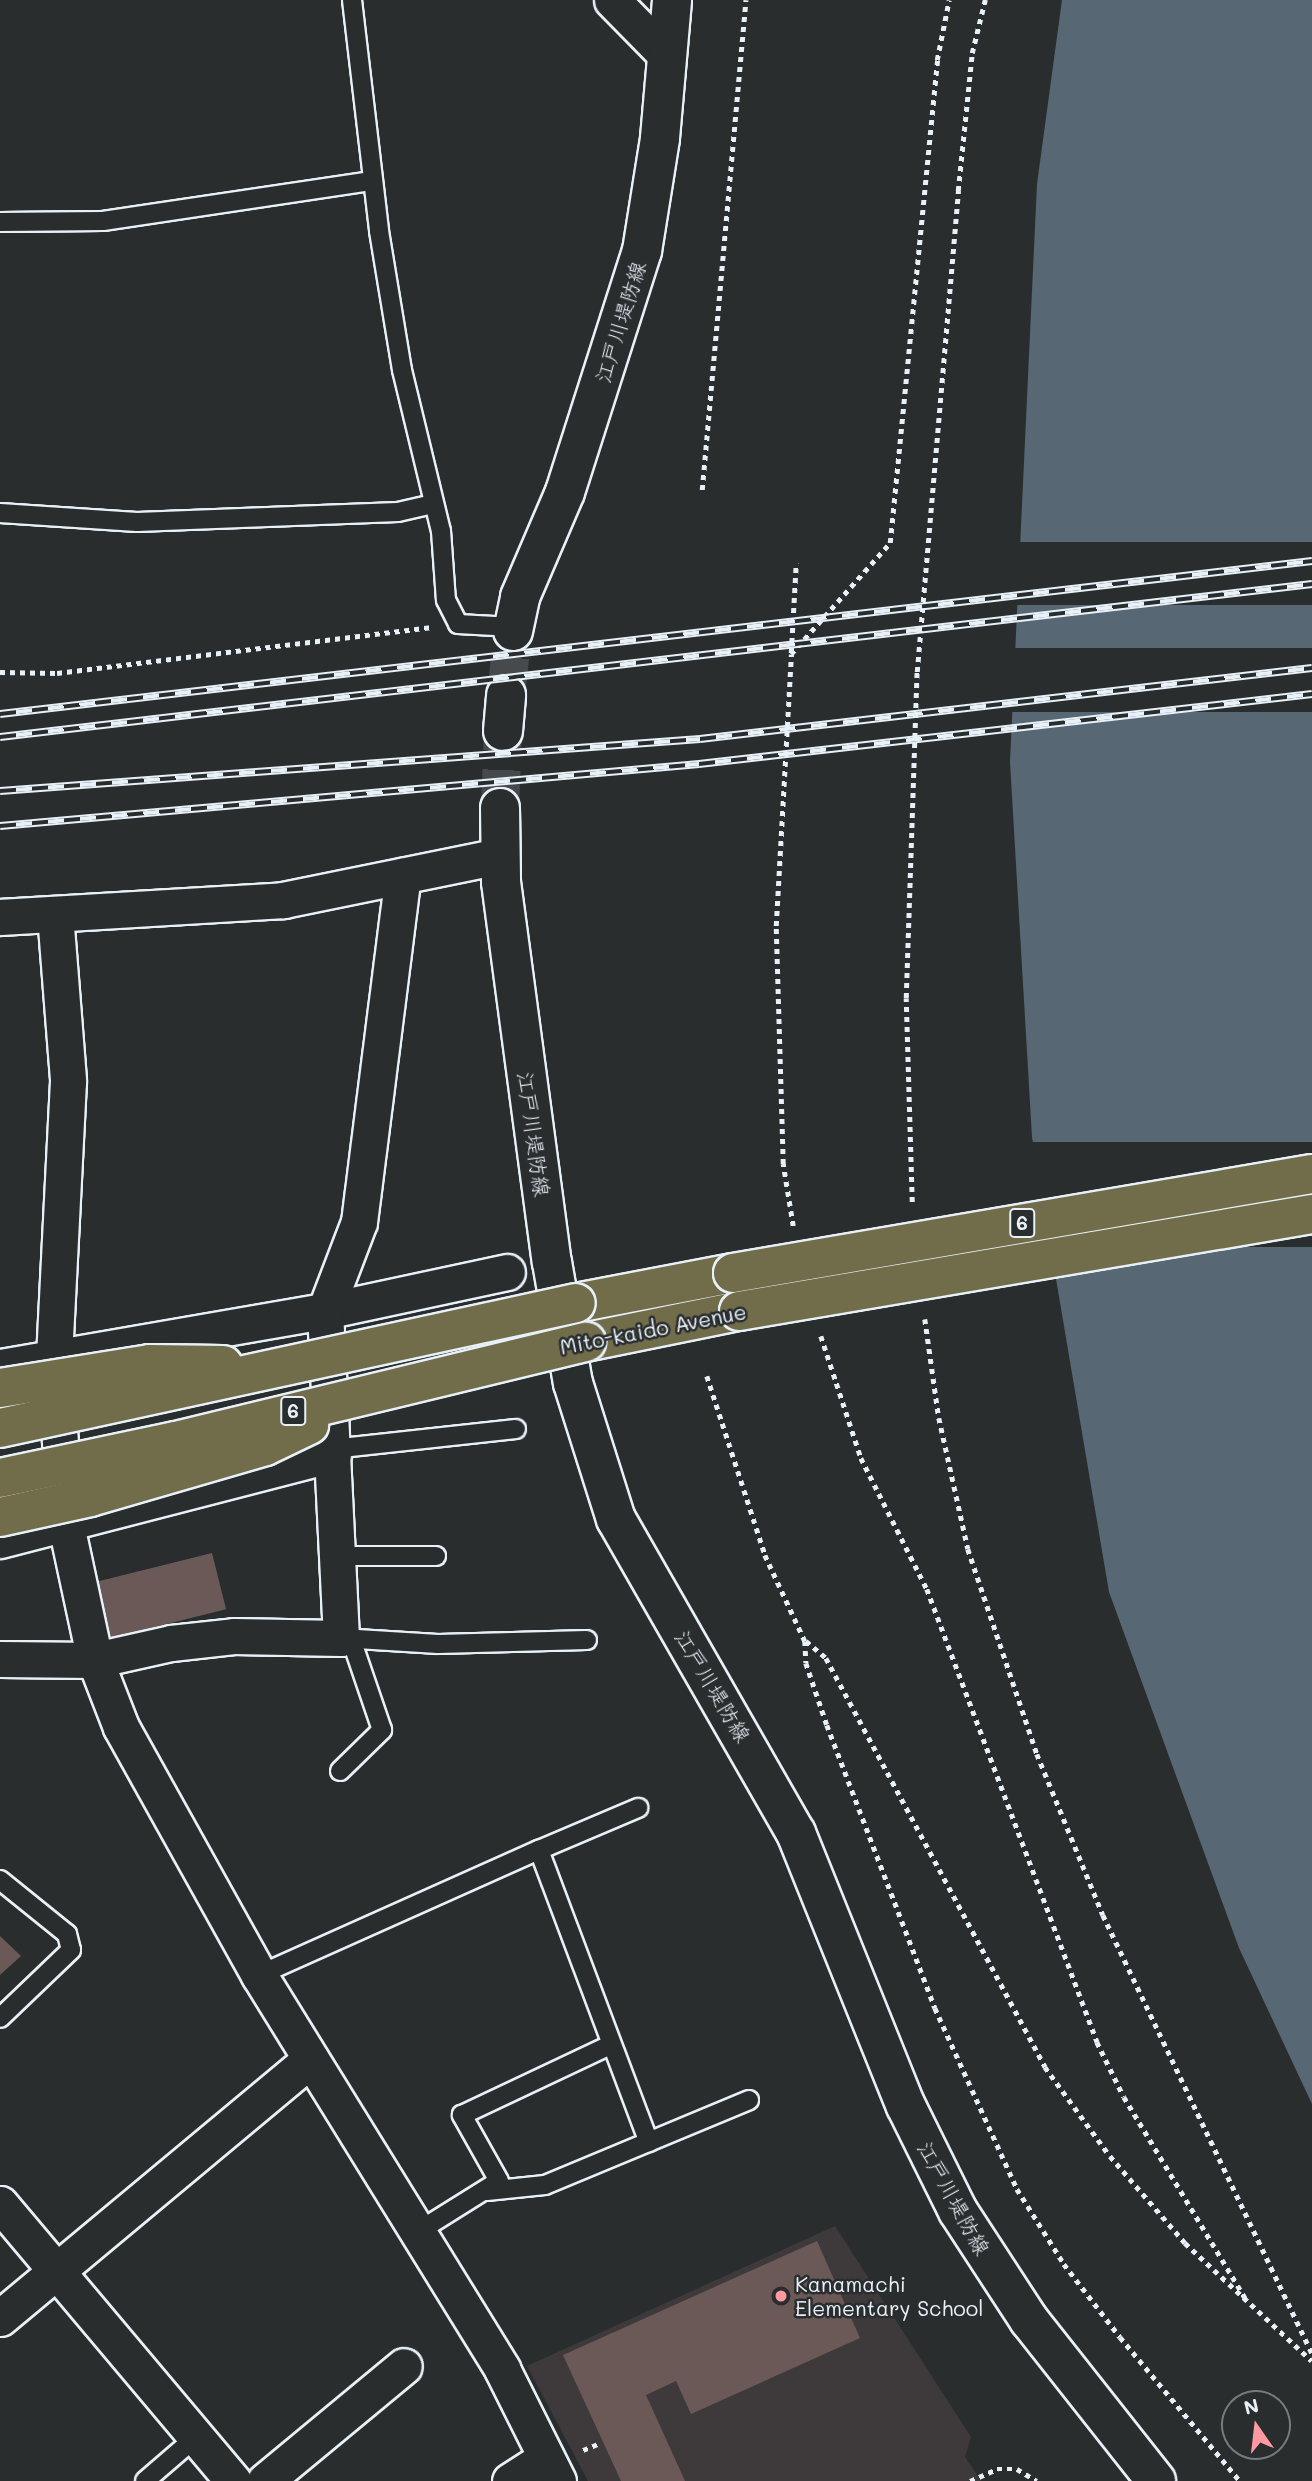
<!DOCTYPE html>
<html>
<head>
<meta charset="utf-8">
<style>
	body { margin:0 }
	#map { position:relative; width:1312px; height:2481px; overflow:hidden; background:#2a2d2e; font-family:Mali,"Klee One",sans-serif }
	div>[style] { position:absolute }
	[style*='--x'] { left:calc(var(--x)*1px); top:calc(var(--y)*1px); width:calc(var(--w)*1px); rotate:calc(var(--a)*1deg) }
	.built>* { inset:0; background:#3e3a3b }
	.water>* { inset:0; background:#576874 }
	.pier>* { inset:0; background:#2a2d2e; transform-origin:0 0 }
	.building>* { inset:0; background:#6b5958; transform-origin:0 0 }
	.secondary-tunnel>* { height:38px; margin-top:-19px; transform-origin:0; background:repeating-linear-gradient(90deg,#464a4c 0 38px,transparent 0 57px) }
	.path>* { height:4.5px; margin-top:-2.25px; transform-origin:0; background:repeating-linear-gradient(90deg,#e8f1f8 0 5px,transparent 0 10px) }
	.roads { filter:drop-shadow(2px 0 #e8f1f8) drop-shadow(-2px 0 #e8f1f8) drop-shadow(0 2px #e8f1f8) drop-shadow(0 -2px #e8f1f8) }
	.lane>* { height:18px; margin:-9px; padding:0 9px; transform-origin:9px; border-radius:9px; background:#2a2d2e }
	.street>* { height:35px; margin:-17.5px; padding:0 17.5px; transform-origin:17.5px; border-radius:17.5px; background:#2a2d2e }
	.secondary>* { height:38px; margin:-19px; padding:0 19px; transform-origin:19px; border-radius:19px; background:#2a2d2e }
	.highway>* { height:38px; margin:-19px; padding:0 19px; transform-origin:19px; border-radius:19px; background:#716d4b }
	.rail>* { height:8px; margin-top:-4px; transform-origin:0; background:repeating-linear-gradient(90deg,#2a2d2e 0 16px,#e8f1f8 0 32px); box-sizing:border-box; border-block:2px solid #e8f1f8 }
	.bridges { filter:drop-shadow(2px 0 #e8f1f8) drop-shadow(-2px 0 #e8f1f8) drop-shadow(0 2px #e8f1f8) drop-shadow(0 -2px #e8f1f8) }
	.highway-bridge>* { height:38px; margin:-19px; padding:0 19px; transform-origin:19px; border-radius:19px; background:#716d4b }
	.dots>* { width:19px; height:19px; translate:-50% -50%; box-sizing:border-box; border:4px solid #2a2d2e; border-radius:50% }
	span { translate:-50% -50%; white-space:nowrap; text-align:center; line-height:1.15; -webkit-text-stroke:5px #2a2d2e; paint-order:stroke }
	.shield-label span { padding:2px 5px; background:#2a2d2e; border:2px solid; border-radius:5px; -webkit-text-stroke-width:0 }
	.shield-label { font-size:19px; color:#e8f1f8; font-weight:700 }
	.street-label { font-size:21px; color:#e8f1f8 }
	.poi-label { font-size:21px; color:#e8f1f8 }
	.left { translate:0 -50%; text-align:left }
	.north { position:absolute; left:1221px; top:2390px; width:70px; height:70px; box-sizing:border-box; background:#2a2d2e; border:2px solid #767b7f; border-radius:50%; rotate:346deg; font-size:19px; font-weight:700; line-height:28px; text-align:center; color:#e8f1f8 }
	.north::after { content:''; display:block; margin:auto; width:24px; height:32px; background:#ff9aa2; clip-path:polygon(50% 0,100% 100%,50% 72%,0 100%) }
</style>
</head>
<body>
<div id="map">
	<div class="built">
		<i style="clip-path:polygon(835px 2226px,971px 2437px,965px 2457px,981px 2481px,588px 2481px,527px 2366px)"></i>
	</div>
	<div class="water">
		<i style="clip-path:polygon(1062px 0,1312px 0,1312px 2104px,1239px 1948px,1109px 1592px,1032px 1137px,1010px 762px,1037px 184px)"></i>
	</div>
	<div class="pier">
		<i style="left:1312px;top:542px;width:63px;height:299px;rotate:90deg"></i>
		<i style="left:1312px;top:648px;width:64px;height:304px;rotate:90deg"></i>
		<i style="left:1312px;top:1142px;width:105px;height:279px;rotate:90deg"></i>
	</div>
	<div class="building">
		<i style="left:212px;top:1553px;width:58px;height:122px;rotate:76deg"></i>
		<i style="clip-path:polygon(0 1936px,21px 1956px,0 1975px)"></i>
		<i style="clip-path:polygon(817px 2241px,860px 2338px,691px 2414px,676px 2381px,646px 2395px,685px 2481px,621px 2481px,563px 2355px)"></i>
	</div>
	<div class="secondary-tunnel">
		<i style="--x:506;--y:695;--w:64;--a:-83.8"></i>
		<i style="--x:500;--y:808;--w:77;--a:-87.8"></i>
	</div>
	<div class="path">
		<i style="--x:702;--y:490;--w:492;--a:-84.9"></i>
		<i style="--x:791;--y:653;--w:90;--a:-86.8"></i>
		<i style="--x:0;--y:672;--w:57;--a:1"></i>
		<i style="--x:57;--y:673;--w:376;--a:-7"></i>
		<i style="--x:912;--y:1202;--w:204;--a:-91.7"></i>
		<i style="--x:906;--y:998;--w:326;--a:-88.1"></i>
		<i style="--x:917;--y:672;--w:483;--a:-85.1"></i>
		<i style="--x:958;--y:191;--w:139;--a:-84.2"></i>
		<i style="--x:972;--y:53;--w:55;--a:-76.2"></i>
		<i style="--x:793;--y:1226;--w:63;--a:-99.2"></i>
		<i style="--x:783;--y:1164;--w:238;--a:-91.7"></i>
		<i style="--x:776;--y:926;--w:272;--a:-86.8"></i>
		<i style="--x:791;--y:654;--w:149;--a:-48.3"></i>
		<i style="--x:890;--y:543;--w:485;--a:-84.4"></i>
		<i style="--x:937;--y:60;--w:61;--a:-78.7"></i>
		<i style="--x:925;--y:1319;--w:100;--a:82"></i>
		<i style="--x:939;--y:1418;--w:134;--a:77.5"></i>
		<i style="--x:968;--y:1549;--w:216;--a:71.4"></i>
		<i style="--x:1037;--y:1754;--w:174;--a:67.7"></i>
		<i style="--x:1103;--y:1915;--w:485;--a:64.5"></i>
		<i style="--x:821;--y:1336;--w:128;--a:71.8"></i>
		<i style="--x:861;--y:1458;--w:147;--a:63.3"></i>
		<i style="--x:927;--y:1589;--w:484;--a:69.4"></i>
		<i style="--x:1097;--y:2042;--w:61;--a:63.9"></i>
		<i style="--x:1124;--y:2097;--w:236;--a:58.9"></i>
		<i style="--x:707;--y:1376;--w:188;--a:72"></i>
		<i style="--x:765;--y:1555;--w:95;--a:65.1"></i>
		<i style="--x:805;--y:1641;--w:22;--a:87"></i>
		<i style="--x:806;--y:1663;--w:65;--a:71.3"></i>
		<i style="--x:827;--y:1725;--w:303;--a:69.1"></i>
		<i style="--x:935;--y:2008;--w:199;--a:65.6"></i>
		<i style="--x:1017;--y:2189;--w:89;--a:57.9"></i>
		<i style="--x:1064;--y:2264;--w:92;--a:52.5"></i>
		<i style="--x:1120;--y:2337;--w:187;--a:50.2"></i>
		<i style="--x:806;--y:1641;--w:26;--a:40"></i>
		<i style="--x:826;--y:1658;--w:464;--a:61.8"></i>
		<i style="--x:1045;--y:2067;--w:110;--a:53.9"></i>
		<i style="--x:1110;--y:2156;--w:115;--a:49.2"></i>
		<i style="--x:1185;--y:2243;--w:173;--a:42.9"></i>
		<i style="--x:583;--y:2450;--w:16;--a:-22"></i>
		<i style="--x:970;--y:2481;--w:30;--a:-24"></i>
		<i style="--x:997;--y:2469;--w:20;--a:0"></i>
		<i style="--x:1017;--y:2469;--w:23;--a:31"></i>
	</div>
	<div class="roads">
		<div class="lane">
			<i style="--x:352;--y:0;--w:233;--a:83.3"></i>
			<i style="--x:379;--y:231;--w:141;--a:80.6"></i>
			<i style="--x:402;--y:370;--w:166;--a:76.4"></i>
			<i style="--x:441;--y:531;--w:69;--a:85.9"></i>
			<i style="--x:446;--y:600;--w:27;--a:63"></i>
			<i style="--x:458;--y:624;--w:55;--a:3.1"></i>
			<i style="--x:0;--y:222;--w:103;--a:-0.6"></i>
			<i style="--x:103;--y:221;--w:272;--a:-8.5"></i>
			<i style="--x:0;--y:513;--w:137;--a:3.8"></i>
			<i style="--x:137;--y:522;--w:261;--a:-2.2"></i>
			<i style="--x:398;--y:512;--w:37;--a:-13"></i>
			<i style="--x:332;--y:1449;--w:185;--a:-6.2"></i>
			<i style="--x:337;--y:1556;--w:99;--a:0"></i>
			<i style="--x:341;--y:1638;--w:97;--a:3.5"></i>
			<i style="--x:438;--y:1644;--w:149;--a:-1.5"></i>
			<i style="--x:340;--y:1771;--w:59;--a:-44.3"></i>
			<i style="--x:382;--y:1730;--w:96;--a:-108.8"></i>
			<i style="--x:539;--y:1850;--w:108;--a:-23"></i>
			<i style="--x:0;--y:1880;--w:86;--a:38.9"></i>
			<i style="--x:67;--y:1934;--w:16;--a:76"></i>
			<i style="--x:71;--y:1950;--w:98;--a:136.2"></i>
			<i style="--x:259;--y:1975;--w:307;--a:-24.1"></i>
			<i style="--x:539;--y:1850;--w:312;--a:69.4"></i>
			<i style="--x:487;--y:2191;--w:58;--a:-5.9"></i>
			<i style="--x:545;--y:2185;--w:221;--a:-22.6"></i>
			<i style="--x:419;--y:2231;--w:94;--a:-32"></i>
			<i style="--x:499;--y:2181;--w:76;--a:-119.3"></i>
			<i style="--x:462;--y:2115;--w:164;--a:-25.3"></i>
			<i style="--x:145;--y:2481;--w:67;--a:-40.8"></i>
		</div>
		<div class="street">
			<i style="--x:612;--y:0;--w:77;--a:45.5"></i>
			<i style="--x:55;--y:914;--w:168;--a:85.5"></i>
			<i style="--x:68;--y:1081;--w:278;--a:92.9"></i>
			<i style="--x:54;--y:1359;--w:166;--a:85.9"></i>
			<i style="--x:66;--y:1525;--w:138;--a:77.9"></i>
			<i style="--x:95;--y:1660;--w:72;--a:68.8"></i>
			<i style="--x:121;--y:1727;--w:284;--a:60.9"></i>
			<i style="--x:259;--y:1975;--w:463;--a:58.3"></i>
			<i style="--x:502;--y:2369;--w:125;--a:63.4"></i>
			<i style="--x:0;--y:917;--w:284;--a:-3.4"></i>
			<i style="--x:283;--y:900;--w:220;--a:-11.5"></i>
			<i style="--x:0;--y:1367;--w:330;--a:-9.8"></i>
			<i style="--x:325;--y:1311;--w:186;--a:-12.1"></i>
			<i style="--x:0;--y:1540;--w:344;--a:-14.5"></i>
			<i style="--x:0;--y:1659;--w:95;--a:0.6"></i>
			<i style="--x:95;--y:1660;--w:78;--a:-12.6"></i>
			<i style="--x:171;--y:1643;--w:63;--a:-6.3"></i>
			<i style="--x:234;--y:1636;--w:107;--a:1.1"></i>
			<i style="--x:341;--y:1638;--w:327;--a:-92.8"></i>
			<i style="--x:325;--y:1311;--w:95;--a:-69.1"></i>
			<i style="--x:359;--y:1222;--w:349;--a:-82.8"></i>
			<i style="--x:0;--y:2204;--w:362;--a:49.9"></i>
			<i style="--x:0;--y:2318;--w:402;--a:-39.8"></i>
			<i style="--x:265;--y:2481;--w:180;--a:-39.6"></i>
			<i style="--x:510;--y:2481;--w:43;--a:-32.6"></i>
		</div>
		<div class="secondary">
			<i style="--x:513;--y:631;--w:35;--a:-78"></i>
			<i style="--x:520;--y:597;--w:114;--a:-66.8"></i>
			<i style="--x:565;--y:492;--w:253;--a:-72.3"></i>
			<i style="--x:642;--y:251;--w:114;--a:-80.9"></i>
			<i style="--x:660;--y:138;--w:139;--a:-85"></i>
			<i style="--x:503;--y:731;--w:36;--a:-85"></i>
			<i style="--x:500;--y:808;--w:74;--a:89.2"></i>
			<i style="--x:501;--y:882;--w:383;--a:82.4"></i>
			<i style="--x:552;--y:1262;--w:123;--a:80.2"></i>
			<i style="--x:573;--y:1383;--w:143;--a:72.5"></i>
			<i style="--x:616;--y:1519;--w:362;--a:60.2"></i>
			<i style="--x:796;--y:1833;--w:294;--a:68.1"></i>
			<i style="--x:906;--y:2106;--w:117;--a:63.7"></i>
			<i style="--x:958;--y:2211;--w:130;--a:56.9"></i>
			<i style="--x:1029;--y:2320;--w:205;--a:51.7"></i>
		</div>
		<div class="highway">
			<i style="--x:576;--y:1303;--w:160;--a:-10.8"></i>
			<i style="--x:586;--y:1342;--w:156;--a:-11.5"></i>
		</div>
	</div>
	<div class="rail">
		<i style="--x:0;--y:714;--w:1321;--a:-6.65"></i>
		<i style="--x:0;--y:737;--w:1321;--a:-6.65"></i>
		<i style="--x:0;--y:791;--w:702;--a:-4.25"></i>
		<i style="--x:700;--y:739;--w:616;--a:-6.62"></i>
		<i style="--x:0;--y:826;--w:702;--a:-5.07"></i>
		<i style="--x:699;--y:764;--w:617;--a:-6.51"></i>
	</div>
	<div class="bridges">
		<div class="highway-bridge">
			<i style="--x:733;--y:1273;--w:587;--a:-9.7"></i>
			<i style="--x:739;--y:1311;--w:581;--a:-9.61"></i>
			<i style="--x:0;--y:1388;--w:152;--a:-9.1"></i>
			<i style="--x:150;--y:1364;--w:73;--a:0.8"></i>
			<i style="--x:0;--y:1428;--w:589;--a:-12.24"></i>
			<i style="--x:0;--y:1478;--w:180;--a:-11.9"></i>
			<i style="--x:176;--y:1441;--w:422;--a:-13.6"></i>
			<i style="--x:0;--y:1517;--w:92;--a:-12.5"></i>
			<i style="--x:90;--y:1497;--w:182;--a:-16.2"></i>
			<i style="--x:265;--y:1446;--w:49;--a:-25.5"></i>
		</div>
	</div>
	<div class="dots">
		<i style="left:781px;top:2296px;background:#ff9aa2"></i>
	</div>
	<div class="shield-label">
		<span style="left:1022px;top:1223px">6</span>
		<span style="left:293px;top:1411px">6</span>
	</div>
	<div class="street-label">
		<span style="left:620px;top:322px;rotate:-73deg">江戸川堤防線</span>
		<span style="left:534px;top:1134px;rotate:82deg">江戸川堤防線</span>
		<span style="left:653px;top:1329px;rotate:-11deg">Mito-kaido Avenue</span>
		<span style="left:713px;top:1686px;rotate:59deg">江戸川堤防線</span>
		<span style="left:954px;top:2198px;rotate:61deg">江戸川堤防線</span>
	</div>
	<div class="poi-label">
		<span class="left" style="left:795px;top:2296px">Kanamachi<br>Elementary School</span>
	</div>
	<div class="north">N</div>
</div>
</body>
</html>
